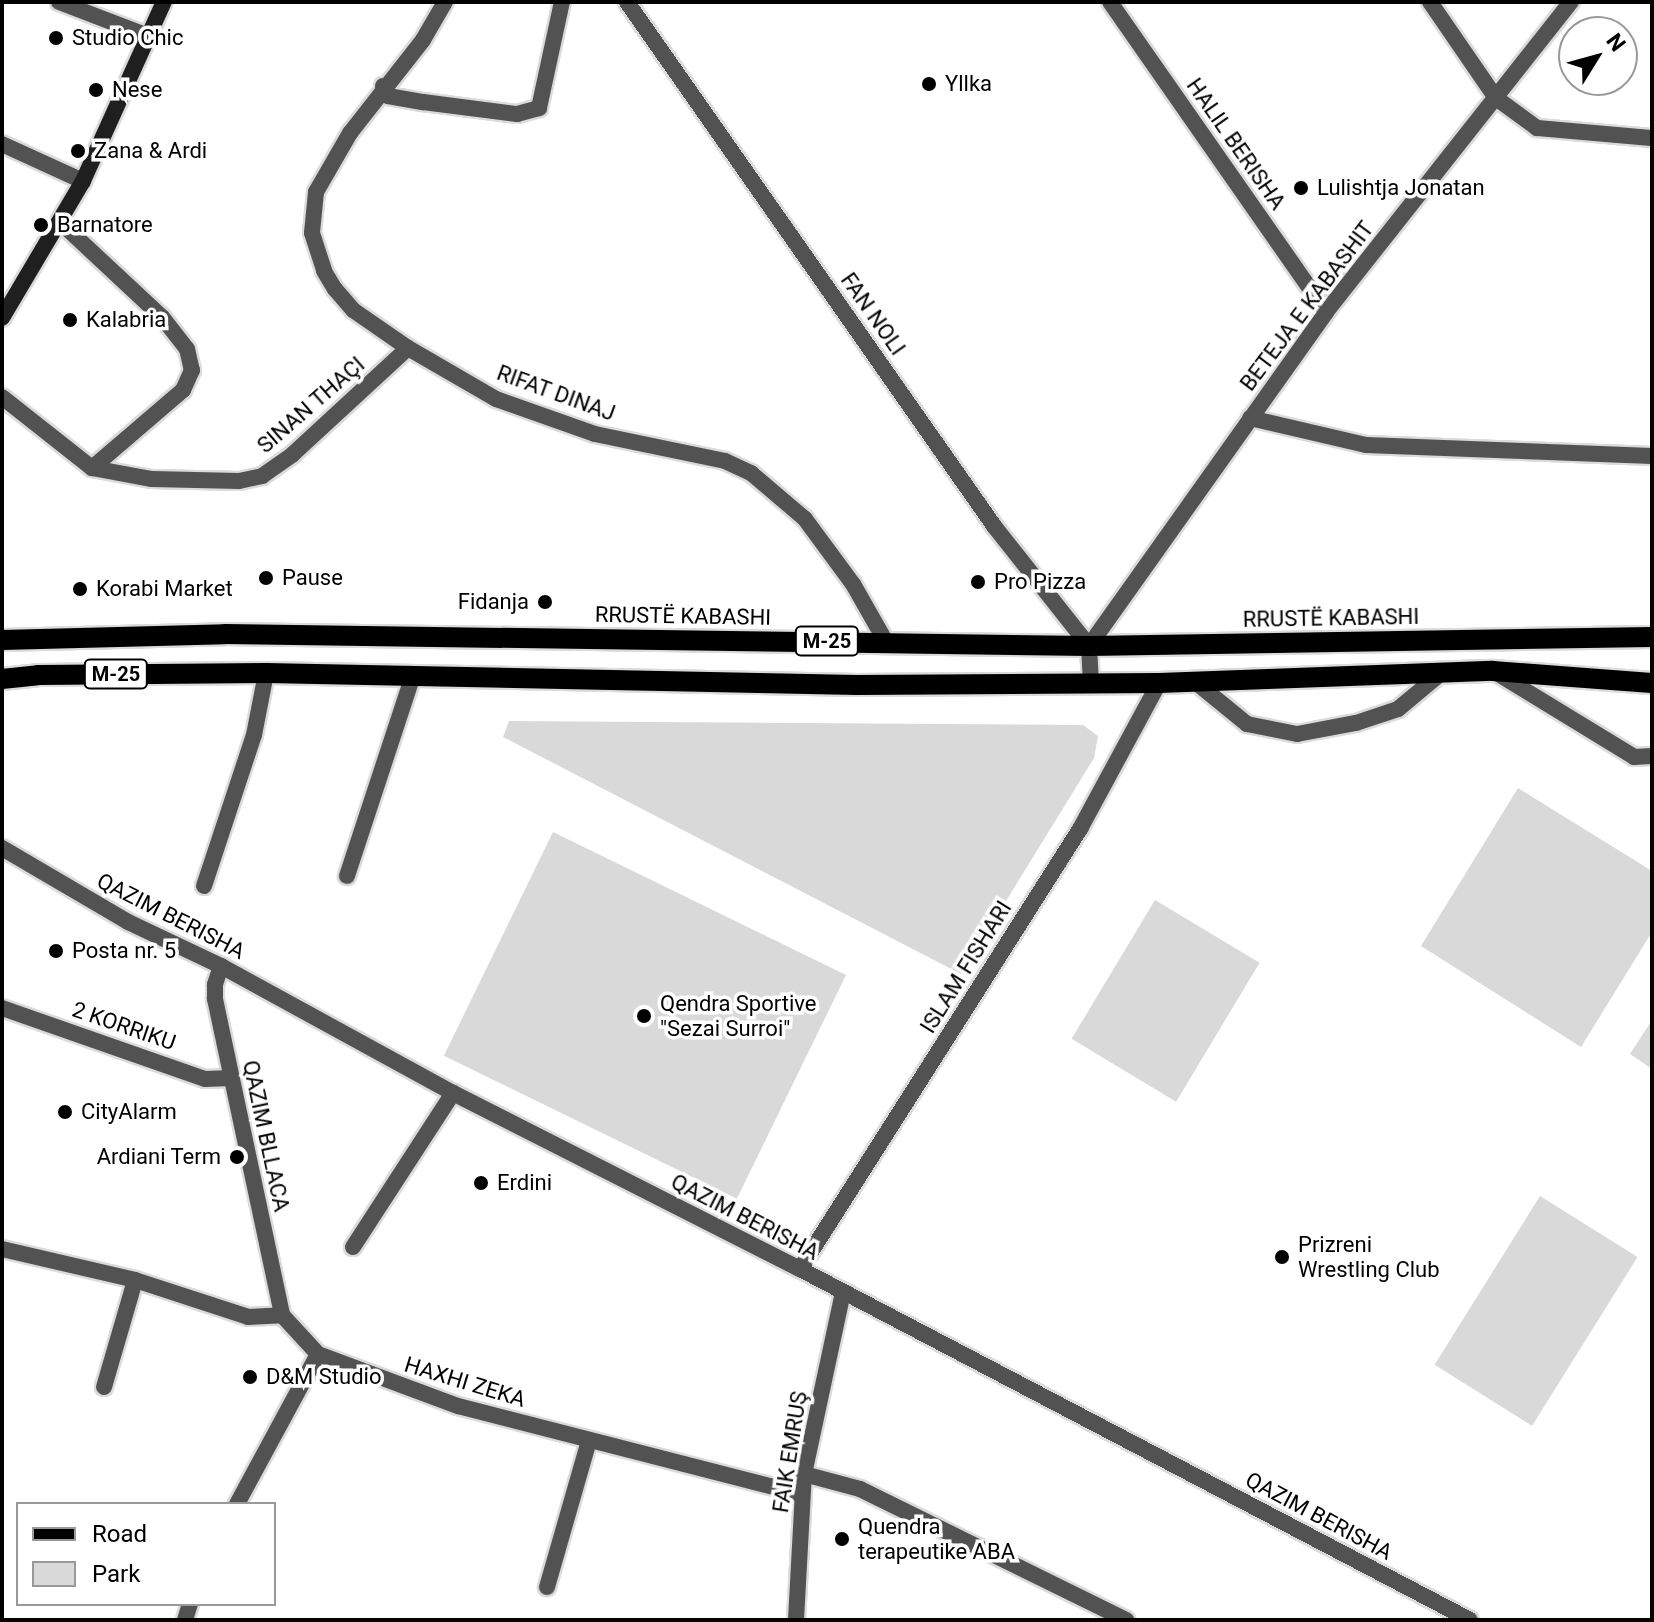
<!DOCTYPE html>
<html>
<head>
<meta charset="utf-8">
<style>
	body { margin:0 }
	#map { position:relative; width:1654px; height:1622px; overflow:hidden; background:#fff; font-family:Roboto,sans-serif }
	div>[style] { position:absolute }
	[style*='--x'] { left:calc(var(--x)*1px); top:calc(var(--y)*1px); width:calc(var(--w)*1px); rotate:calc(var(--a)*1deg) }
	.green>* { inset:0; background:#d9d9d9; transform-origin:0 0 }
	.roads { filter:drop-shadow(2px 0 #dbdbdb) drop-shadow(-2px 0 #dbdbdb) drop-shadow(0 2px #dbdbdb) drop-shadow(0 -2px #dbdbdb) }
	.lane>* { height:16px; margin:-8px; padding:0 8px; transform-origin:8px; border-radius:8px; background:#525252 }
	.street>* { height:16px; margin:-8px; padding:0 8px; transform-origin:8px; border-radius:8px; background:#525252 }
	.secondary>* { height:16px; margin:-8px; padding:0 8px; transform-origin:8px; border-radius:8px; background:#1f1f1f }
	.primary>* { height:20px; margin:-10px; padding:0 10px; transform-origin:10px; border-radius:10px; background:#000 }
	.dots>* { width:22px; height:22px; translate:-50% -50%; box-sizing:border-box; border:4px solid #fff; border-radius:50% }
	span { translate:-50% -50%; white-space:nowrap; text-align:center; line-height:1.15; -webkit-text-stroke:7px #fff; paint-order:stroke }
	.shield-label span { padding:2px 6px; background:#fff; border:2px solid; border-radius:6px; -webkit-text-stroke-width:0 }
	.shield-label { font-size:20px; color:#000; font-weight:700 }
	.poi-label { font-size:22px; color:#000 }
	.left { translate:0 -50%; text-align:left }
	.right { translate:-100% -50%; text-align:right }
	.street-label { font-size:22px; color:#000 }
	.frame { position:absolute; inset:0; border:4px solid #000; pointer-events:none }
	.legend { position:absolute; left:16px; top:1502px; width:260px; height:104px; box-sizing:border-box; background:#fff; border:2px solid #999; margin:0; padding:10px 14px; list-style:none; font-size:24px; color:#000 }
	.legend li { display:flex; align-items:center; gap:16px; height:40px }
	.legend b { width:40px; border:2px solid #999 }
	.north { position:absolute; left:1558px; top:16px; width:80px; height:80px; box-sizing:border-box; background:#fff; border:2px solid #999; border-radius:50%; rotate:53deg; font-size:22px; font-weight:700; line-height:32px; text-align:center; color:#000 }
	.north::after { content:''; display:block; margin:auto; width:28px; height:36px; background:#000; clip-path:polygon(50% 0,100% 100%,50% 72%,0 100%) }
</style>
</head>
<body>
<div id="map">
	<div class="green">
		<i style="clip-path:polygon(509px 721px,1083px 725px,1098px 736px,1094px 758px,961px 974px,503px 737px)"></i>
		<i style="clip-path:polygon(1518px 788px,1652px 871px,1652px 932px,1581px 1047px,1421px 946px)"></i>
		<i style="left:553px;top:832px;width:326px;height:249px;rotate:26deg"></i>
		<i style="left:1155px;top:900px;width:122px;height:162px;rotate:31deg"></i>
		<i style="clip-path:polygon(1652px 1020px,1652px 1069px,1630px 1054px)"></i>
		<i style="left:1540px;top:1196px;width:115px;height:199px;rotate:32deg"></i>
	</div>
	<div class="roads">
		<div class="lane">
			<i style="--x:383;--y:86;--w:11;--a:63"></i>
			<i style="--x:388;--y:96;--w:36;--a:10"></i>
			<i style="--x:423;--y:102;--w:95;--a:7.3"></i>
			<i style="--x:517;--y:114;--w:23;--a:-15"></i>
			<i style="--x:539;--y:108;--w:108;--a:-77.8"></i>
			<i style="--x:1250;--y:418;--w:119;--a:13.1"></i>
			<i style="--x:1366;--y:445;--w:286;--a:2.2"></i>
			<i style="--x:1495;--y:672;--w:163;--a:31.4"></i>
			<i style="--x:1634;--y:757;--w:18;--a:-3"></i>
			<i style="--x:1193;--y:680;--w:70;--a:39.2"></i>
			<i style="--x:1247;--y:724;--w:51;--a:11.3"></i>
			<i style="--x:1297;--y:734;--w:60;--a:-10.6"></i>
			<i style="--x:1356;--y:723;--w:44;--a:-18.4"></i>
			<i style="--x:1398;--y:709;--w:55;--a:-39.8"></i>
			<i style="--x:347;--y:876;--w:212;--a:-71.8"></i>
			<i style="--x:204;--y:886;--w:159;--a:-71.7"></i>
			<i style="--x:254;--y:735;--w:63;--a:-79"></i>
			<i style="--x:800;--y:1269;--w:522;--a:-57.53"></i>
			<i style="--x:1080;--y:829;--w:166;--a:-61.6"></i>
			<i style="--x:104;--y:1387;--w:111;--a:-73.8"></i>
		</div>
		<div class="street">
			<i style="--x:59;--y:2;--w:95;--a:20.9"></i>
			<i style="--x:445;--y:2;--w:44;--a:120.1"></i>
			<i style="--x:423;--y:40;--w:118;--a:128.1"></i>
			<i style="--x:350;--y:133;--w:68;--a:120"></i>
			<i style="--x:316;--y:192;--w:41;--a:95.6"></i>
			<i style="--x:312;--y:233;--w:40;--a:72"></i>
			<i style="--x:324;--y:271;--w:21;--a:59"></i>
			<i style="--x:335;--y:289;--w:28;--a:49"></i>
			<i style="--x:353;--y:310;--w:67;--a:34.6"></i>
			<i style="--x:408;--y:348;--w:102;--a:30.1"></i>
			<i style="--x:496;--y:399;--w:105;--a:19.5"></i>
			<i style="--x:595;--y:434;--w:133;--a:11.7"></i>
			<i style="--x:725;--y:461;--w:29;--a:25"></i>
			<i style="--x:751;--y:473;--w:71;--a:40.4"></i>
			<i style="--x:805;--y:519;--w:81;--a:53.6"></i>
			<i style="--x:853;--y:584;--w:67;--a:60.4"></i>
			<i style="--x:627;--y:2;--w:640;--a:54.99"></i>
			<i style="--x:994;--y:526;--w:153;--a:51.6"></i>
			<i style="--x:1110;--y:2;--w:378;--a:55.1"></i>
			<i style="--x:1430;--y:2;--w:116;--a:55.5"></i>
			<i style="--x:1496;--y:98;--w:51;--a:36.2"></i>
			<i style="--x:1537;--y:128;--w:115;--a:5"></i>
			<i style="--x:2;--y:144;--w:89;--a:24.6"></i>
			<i style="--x:60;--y:222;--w:139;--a:43"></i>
			<i style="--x:162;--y:317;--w:41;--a:52"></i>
			<i style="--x:187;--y:349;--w:22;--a:77"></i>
			<i style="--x:192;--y:370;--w:22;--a:114"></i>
			<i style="--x:183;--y:390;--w:120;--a:139.4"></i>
			<i style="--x:2;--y:397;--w:115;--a:38.3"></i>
			<i style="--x:92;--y:468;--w:61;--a:10.4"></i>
			<i style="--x:152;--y:479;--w:87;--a:1.3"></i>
			<i style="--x:239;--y:481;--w:24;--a:-12"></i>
			<i style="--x:262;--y:476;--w:38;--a:-35"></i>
			<i style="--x:293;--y:454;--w:156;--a:-42.7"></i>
			<i style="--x:1089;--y:646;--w:410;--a:-54.6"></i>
			<i style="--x:1326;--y:312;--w:395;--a:-51.7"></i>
			<i style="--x:1089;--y:646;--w:37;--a:87"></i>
			<i style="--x:2;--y:848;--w:146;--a:30.4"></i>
			<i style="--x:128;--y:922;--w:103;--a:25.3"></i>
			<i style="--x:221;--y:966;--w:264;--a:28.7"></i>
			<i style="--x:453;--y:1093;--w:389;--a:26.9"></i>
			<i style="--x:800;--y:1269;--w:756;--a:27.65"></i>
			<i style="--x:221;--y:966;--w:20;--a:108"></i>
			<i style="--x:215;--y:985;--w:14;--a:90"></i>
			<i style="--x:215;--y:999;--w:323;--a:78"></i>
			<i style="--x:2;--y:1008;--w:215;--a:19.3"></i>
			<i style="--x:205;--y:1079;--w:27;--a:-2"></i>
			<i style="--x:353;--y:1247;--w:184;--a:-57"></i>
			<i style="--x:2;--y:1249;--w:137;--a:13.1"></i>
			<i style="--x:135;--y:1280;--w:119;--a:18.1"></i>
			<i style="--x:248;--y:1317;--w:34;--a:-3"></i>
			<i style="--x:282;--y:1315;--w:53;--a:47.3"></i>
			<i style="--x:318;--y:1354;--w:149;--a:20.4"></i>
			<i style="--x:458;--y:1406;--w:354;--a:14.4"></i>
			<i style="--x:804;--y:1474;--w:58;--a:15"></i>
			<i style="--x:860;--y:1489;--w:297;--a:26.2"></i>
			<i style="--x:237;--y:1504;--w:170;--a:-61.6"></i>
			<i style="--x:547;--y:1587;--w:152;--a:-74"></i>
			<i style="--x:185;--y:1620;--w:17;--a:-73"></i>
			<i style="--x:796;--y:1620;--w:146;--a:-86.9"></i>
			<i style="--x:804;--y:1474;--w:186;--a:-77.9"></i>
		</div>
		<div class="secondary">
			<i style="--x:2;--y:318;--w:159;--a:-59.4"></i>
			<i style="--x:83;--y:181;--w:196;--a:-65.7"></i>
		</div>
		<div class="primary">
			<i style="--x:2;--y:640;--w:223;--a:-1.5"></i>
			<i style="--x:225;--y:634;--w:864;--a:0.8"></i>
			<i style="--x:1089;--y:646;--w:563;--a:-0.92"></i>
			<i style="--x:2;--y:679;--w:36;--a:-6"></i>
			<i style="--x:38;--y:675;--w:228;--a:-0.5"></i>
			<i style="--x:266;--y:673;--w:591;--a:1.16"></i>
			<i style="--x:857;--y:685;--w:302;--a:-0.4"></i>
			<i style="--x:1159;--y:683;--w:334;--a:-2.1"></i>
			<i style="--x:1493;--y:671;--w:159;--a:4.3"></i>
		</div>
	</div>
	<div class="dots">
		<i style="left:56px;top:38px;background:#000"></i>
		<i style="left:929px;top:84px;background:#000"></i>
		<i style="left:96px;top:90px;background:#000"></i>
		<i style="left:78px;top:151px;background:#000"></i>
		<i style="left:1301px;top:188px;background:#000"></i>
		<i style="left:41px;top:225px;background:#000"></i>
		<i style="left:70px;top:320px;background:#000"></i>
		<i style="left:266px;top:578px;background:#000"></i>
		<i style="left:978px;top:582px;background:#000"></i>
		<i style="left:80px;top:589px;background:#000"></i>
		<i style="left:545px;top:602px;background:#000"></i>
		<i style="left:56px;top:951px;background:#000"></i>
		<i style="left:644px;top:1016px;background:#000"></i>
		<i style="left:65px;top:1112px;background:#000"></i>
		<i style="left:237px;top:1157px;background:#000"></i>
		<i style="left:481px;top:1183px;background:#000"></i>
		<i style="left:1282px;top:1257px;background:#000"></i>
		<i style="left:250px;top:1377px;background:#000"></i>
		<i style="left:842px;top:1539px;background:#000"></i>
	</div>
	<div class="shield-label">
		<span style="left:827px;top:641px">M-25</span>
		<span style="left:116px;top:674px">M-25</span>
	</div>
	<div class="poi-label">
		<span class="left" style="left:72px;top:38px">Studio Chic</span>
		<span class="left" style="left:945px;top:84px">Yllka</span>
		<span class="left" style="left:112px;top:90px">Nese</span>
		<span class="left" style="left:94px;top:151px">Zana &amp; Ardi</span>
		<span class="left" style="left:1317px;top:188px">Lulishtja Jonatan</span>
		<span class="left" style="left:57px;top:225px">Barnatore</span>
		<span class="left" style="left:86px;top:320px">Kalabria</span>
		<span class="left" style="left:282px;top:578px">Pause</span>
		<span class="left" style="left:994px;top:582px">Pro Pizza</span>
		<span class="left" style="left:96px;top:589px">Korabi Market</span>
		<span class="right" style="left:529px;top:602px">Fidanja</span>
		<span class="left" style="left:72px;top:951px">Posta nr. 5</span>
		<span class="left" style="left:660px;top:1016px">Qendra Sportive<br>"Sezai Surroi"</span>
		<span class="left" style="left:81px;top:1112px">CityAlarm</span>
		<span class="right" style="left:221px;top:1157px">Ardiani Term</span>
		<span class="left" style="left:497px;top:1183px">Erdini</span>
		<span class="left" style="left:1298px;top:1257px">Prizreni<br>Wrestling Club</span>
		<span class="left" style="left:266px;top:1377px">D&amp;M Studio</span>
		<span class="left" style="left:858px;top:1539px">Quendra<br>terapeutike ABA</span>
	</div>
	<div class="street-label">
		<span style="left:1236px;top:144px;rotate:55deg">HALIL BERISHA</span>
		<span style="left:1307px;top:306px;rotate:-53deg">BETEJA E KABASHIT</span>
		<span style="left:873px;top:314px;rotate:55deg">FAN NOLI</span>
		<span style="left:556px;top:393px;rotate:20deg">RIFAT DINAJ</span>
		<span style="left:311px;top:405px;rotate:-41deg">SINAN THAÇI</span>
		<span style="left:683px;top:616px;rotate:1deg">RRUSTË KABASHI</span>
		<span style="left:1331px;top:618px;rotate:-1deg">RRUSTË KABASHI</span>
		<span style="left:171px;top:916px;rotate:27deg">QAZIM BERISHA</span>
		<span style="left:966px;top:967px;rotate:-58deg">ISLAM FISHARI</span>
		<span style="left:124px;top:1026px;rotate:19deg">2 KORRIKU</span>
		<span style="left:266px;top:1136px;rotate:78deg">QAZIM BLLACA</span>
		<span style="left:745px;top:1217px;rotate:27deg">QAZIM BERISHA</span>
		<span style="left:465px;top:1382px;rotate:17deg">HAXHI ZEKA</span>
		<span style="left:790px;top:1452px;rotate:-81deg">FAIK EMRUŞ</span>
		<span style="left:1319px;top:1516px;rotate:28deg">QAZIM BERISHA</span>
	</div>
	<div class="frame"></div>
	<ul class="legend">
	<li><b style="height:10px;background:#000"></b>Road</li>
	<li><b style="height:22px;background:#d9d9d9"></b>Park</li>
	</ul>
	<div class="north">N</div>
</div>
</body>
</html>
